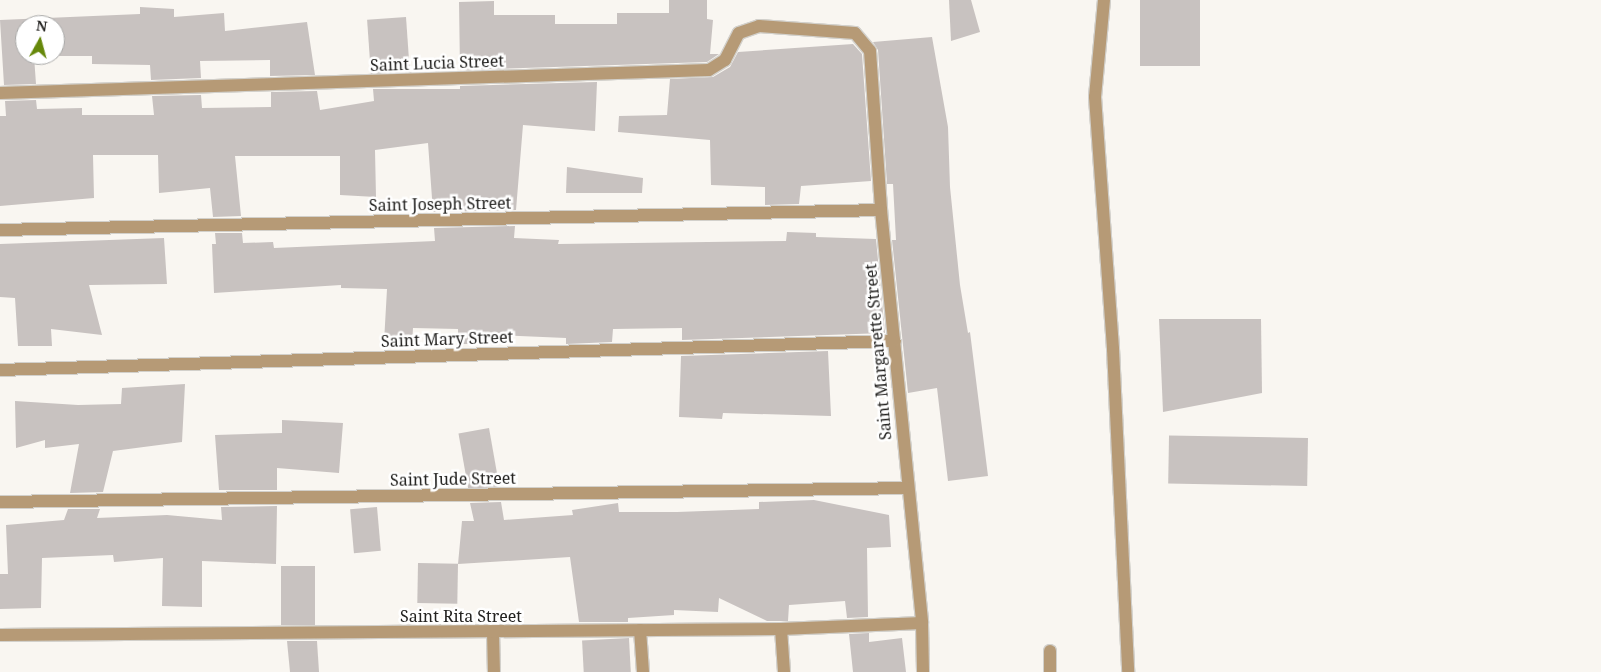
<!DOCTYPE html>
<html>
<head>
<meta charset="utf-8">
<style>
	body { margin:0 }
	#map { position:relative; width:1601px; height:672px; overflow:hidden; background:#f9f6f1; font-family:"Noto Serif",serif }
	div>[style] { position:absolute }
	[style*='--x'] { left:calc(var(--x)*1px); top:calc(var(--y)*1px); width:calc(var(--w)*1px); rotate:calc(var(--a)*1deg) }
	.building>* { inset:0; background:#c8c2c0; transform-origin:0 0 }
	.roads { filter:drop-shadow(1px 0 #d2d0cb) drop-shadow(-1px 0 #d2d0cb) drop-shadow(0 1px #d2d0cb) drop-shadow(0 -1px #d2d0cb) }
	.minor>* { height:12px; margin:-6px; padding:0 6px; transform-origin:6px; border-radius:6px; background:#b69a76 }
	span { translate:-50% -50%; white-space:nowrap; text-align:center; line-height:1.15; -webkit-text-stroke:5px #fff; paint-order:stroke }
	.street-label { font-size:16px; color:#232220 }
	.north { position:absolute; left:15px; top:15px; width:50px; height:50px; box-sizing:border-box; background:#fff; border:1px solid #a7a7a6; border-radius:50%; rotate:7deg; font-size:14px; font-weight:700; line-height:20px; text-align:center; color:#232220 }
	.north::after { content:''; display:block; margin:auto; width:18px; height:22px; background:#66880a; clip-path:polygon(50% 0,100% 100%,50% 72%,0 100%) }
</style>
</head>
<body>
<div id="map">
	<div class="building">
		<i style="clip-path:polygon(669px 0,707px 0,707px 19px,713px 20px,710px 54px,719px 54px,707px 62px,460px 70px,459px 2px,494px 1px,494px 15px,555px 15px,555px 24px,617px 24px,617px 13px,669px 13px)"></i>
		<i style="clip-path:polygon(949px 0,971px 0,980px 32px,951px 41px)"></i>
		<i style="left:1140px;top:0;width:60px;height:66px"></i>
		<i style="clip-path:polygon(evenodd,140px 7px,174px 9px,174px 17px,224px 13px,225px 31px,307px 22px,315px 75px,270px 76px,270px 60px,200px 61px,201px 78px,151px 80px,150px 65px,92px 64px,92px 56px,34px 56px,36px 84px,4px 85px,0 20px,140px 14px,140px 7px,25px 25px,55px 25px,55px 55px,25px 55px,25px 25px)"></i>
		<i style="left:406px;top:17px;width:55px;height:39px;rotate:86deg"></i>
		<i style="clip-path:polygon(932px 37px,948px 127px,950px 187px,960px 285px,968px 333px,970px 332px,988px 476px,948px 481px,937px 388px,908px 393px,892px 240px,896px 240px,893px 184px,887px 184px,878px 50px,873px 42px)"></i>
		<i style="clip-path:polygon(853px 44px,862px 54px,871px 181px,801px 186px,799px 204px,765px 205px,765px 187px,711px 185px,710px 140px,618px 132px,619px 116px,667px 115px,670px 79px,713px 77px,730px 67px,738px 52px)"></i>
		<i style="clip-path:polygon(597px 82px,595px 131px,523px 125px,516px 210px,433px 212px,428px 143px,375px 150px,376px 197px,340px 195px,340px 156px,235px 156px,241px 216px,213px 217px,210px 188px,159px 193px,158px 155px,93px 155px,94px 198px,0 206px,0 116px,6px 116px,5px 101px,36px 100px,37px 109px,82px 108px,82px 115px,154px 115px,152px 96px,201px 95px,202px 108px,271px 107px,271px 92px,317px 91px,320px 110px,374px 101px,373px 89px,460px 89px,460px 86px)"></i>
		<i style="clip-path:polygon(567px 167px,643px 178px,642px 193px,566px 193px)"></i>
		<i style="clip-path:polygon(515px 226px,514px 238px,559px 240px,558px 244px,786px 241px,787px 232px,816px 233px,816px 237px,876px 239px,885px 333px,682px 340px,682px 328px,613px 329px,612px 342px,566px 344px,566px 338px,493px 335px,493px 344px,458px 344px,458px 329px,413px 328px,412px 344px,384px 342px,387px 289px,341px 288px,341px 285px,214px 293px,212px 244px,216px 244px,215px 233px,242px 233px,243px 243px,273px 242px,274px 248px,435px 241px,434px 228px)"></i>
		<i style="clip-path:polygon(164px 238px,167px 284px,89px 285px,102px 335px,51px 329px,52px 346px,18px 346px,15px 298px,0 297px,0 244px)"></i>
		<i style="clip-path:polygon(1159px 319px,1261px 319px,1262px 393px,1163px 412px)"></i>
		<i style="clip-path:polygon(828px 351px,831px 416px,723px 413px,722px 419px,679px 417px,681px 356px)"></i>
		<i style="clip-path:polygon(185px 384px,182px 442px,113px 451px,103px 492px,70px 493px,79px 444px,45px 448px,45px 440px,16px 448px,15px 401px,78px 405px,121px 404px,122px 388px)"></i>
		<i style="clip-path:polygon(282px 420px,343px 423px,339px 473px,277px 468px,277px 490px,219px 490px,215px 435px,282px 433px)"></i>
		<i style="left:489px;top:428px;width:59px;height:31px;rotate:80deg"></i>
		<i style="left:1308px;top:438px;width:48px;height:139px;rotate:91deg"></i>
		<i style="clip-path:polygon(814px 500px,889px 515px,891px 547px,867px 548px,868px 617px,847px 618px,845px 601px,789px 605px,788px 621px,767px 621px,719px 598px,718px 612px,674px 610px,674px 615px,628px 618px,628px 622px,579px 622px,570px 557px,458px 564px,462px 521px,474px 521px,470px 503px,501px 502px,504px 520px,573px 515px,572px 510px,618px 503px,619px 512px,677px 512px,759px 509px,759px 502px)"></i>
		<i style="clip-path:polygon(277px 506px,276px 564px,202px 561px,202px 607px,162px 606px,163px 558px,114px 562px,113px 555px,42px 558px,41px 608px,0 609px,0 574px,8px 574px,6px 525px,64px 520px,68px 509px,100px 509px,97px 518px,167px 515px,222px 520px,221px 507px)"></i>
		<i style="left:377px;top:507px;width:44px;height:27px;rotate:85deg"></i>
		<i style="left:418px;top:563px;width:40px;height:40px;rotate:1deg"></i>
		<i style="left:281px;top:566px;width:34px;height:59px"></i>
		<i style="clip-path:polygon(869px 633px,869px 642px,902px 638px,906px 672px,853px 672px,849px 634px)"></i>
		<i style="left:629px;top:638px;width:34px;height:47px;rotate:87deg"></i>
		<i style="clip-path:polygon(287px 641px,317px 641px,319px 672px,290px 672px)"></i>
	</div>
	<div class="roads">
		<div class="minor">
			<i style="--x:1104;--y:0;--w:97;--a:95.3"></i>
			<i style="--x:1095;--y:97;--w:253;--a:85.9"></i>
			<i style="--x:1113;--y:349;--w:323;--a:87.3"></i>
			<i style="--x:0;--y:93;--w:709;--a:-1.86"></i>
			<i style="--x:709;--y:70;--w:19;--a:-32"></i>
			<i style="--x:725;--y:60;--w:30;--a:-63"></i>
			<i style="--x:739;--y:33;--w:21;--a:-19"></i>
			<i style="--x:759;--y:26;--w:96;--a:4.2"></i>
			<i style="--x:855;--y:33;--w:23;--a:50"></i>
			<i style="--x:870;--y:51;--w:159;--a:86"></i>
			<i style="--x:881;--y:210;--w:415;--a:84.3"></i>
			<i style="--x:922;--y:623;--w:49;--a:88.8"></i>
			<i style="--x:0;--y:230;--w:881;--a:-1.3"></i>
			<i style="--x:0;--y:370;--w:895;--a:-1.86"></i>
			<i style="--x:0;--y:502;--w:907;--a:-0.88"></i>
			<i style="--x:781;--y:629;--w:43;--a:86"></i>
			<i style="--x:640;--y:630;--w:42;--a:85.9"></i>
			<i style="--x:493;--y:632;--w:40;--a:88.6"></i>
			<i style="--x:0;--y:635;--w:781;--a:-0.44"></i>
			<i style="--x:781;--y:629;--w:141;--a:-2.4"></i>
			<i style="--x:1050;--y:672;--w:21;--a:-90"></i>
		</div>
	</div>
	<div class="street-label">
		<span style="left:437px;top:63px;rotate:-2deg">Saint Lucia Street</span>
		<span style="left:440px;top:204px;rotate:-1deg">Saint Joseph Street</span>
		<span style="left:447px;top:339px;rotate:-2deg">Saint Mary Street</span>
		<span style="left:878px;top:352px;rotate:-95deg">Saint Margarette Street</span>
		<span style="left:453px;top:479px;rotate:-1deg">Saint Jude Street</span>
		<span style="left:461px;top:616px">Saint Rita Street</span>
	</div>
	<div class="north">N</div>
</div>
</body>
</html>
